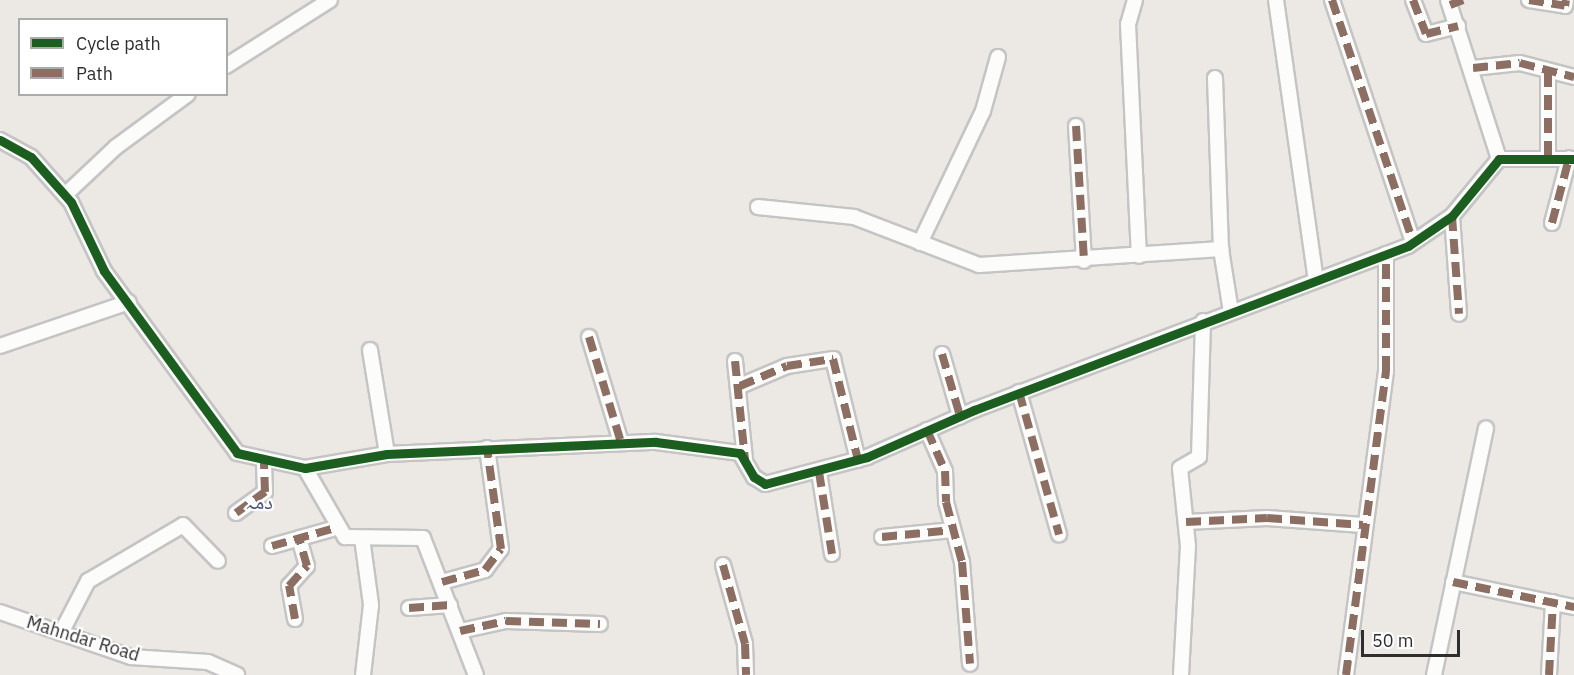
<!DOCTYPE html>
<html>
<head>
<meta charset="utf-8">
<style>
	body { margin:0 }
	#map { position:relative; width:1574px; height:675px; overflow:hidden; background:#ece8e4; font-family:"IBM Plex Sans","Noto Naskh Arabic",sans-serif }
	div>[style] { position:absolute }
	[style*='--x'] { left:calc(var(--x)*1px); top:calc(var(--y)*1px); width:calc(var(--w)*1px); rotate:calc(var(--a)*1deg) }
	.roads { filter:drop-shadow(2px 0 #c5c4c5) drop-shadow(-2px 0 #c5c4c5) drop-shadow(0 2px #c5c4c5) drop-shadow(0 -2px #c5c4c5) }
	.minor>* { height:14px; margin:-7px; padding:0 7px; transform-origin:7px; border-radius:7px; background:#fcfcfb }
	.quiet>* { height:8px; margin-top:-4px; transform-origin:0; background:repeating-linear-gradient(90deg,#8d6e63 0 15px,transparent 0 23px) }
	.cycleway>* { height:9px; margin:-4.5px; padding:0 4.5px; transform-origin:4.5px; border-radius:4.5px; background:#1b5e20 }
	span { translate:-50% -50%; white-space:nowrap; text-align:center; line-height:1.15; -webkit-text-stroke:4.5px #fff; paint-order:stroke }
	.street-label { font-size:18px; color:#2e2e2e }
	.quarter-label { font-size:21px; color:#4d5680 }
	.legend { position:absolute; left:18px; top:18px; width:210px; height:78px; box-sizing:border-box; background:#fff; border:2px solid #ababab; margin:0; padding:8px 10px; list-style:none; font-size:18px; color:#2e2e2e }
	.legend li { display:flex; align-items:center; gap:12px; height:30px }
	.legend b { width:30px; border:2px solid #ababab }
	.scale { position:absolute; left:1361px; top:630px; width:99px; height:27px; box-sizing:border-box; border:3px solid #2e2e2e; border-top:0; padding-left:8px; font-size:18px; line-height:21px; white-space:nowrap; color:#2e2e2e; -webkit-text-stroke:4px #fff; paint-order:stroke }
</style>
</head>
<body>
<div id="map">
	<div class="roads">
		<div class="minor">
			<i style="--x:1135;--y:0;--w:25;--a:106"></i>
			<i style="--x:1128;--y:24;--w:232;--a:87.3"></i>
			<i style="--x:1276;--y:0;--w:283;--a:81.9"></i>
			<i style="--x:1332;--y:0;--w:255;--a:71.5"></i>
			<i style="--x:1413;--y:0;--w:36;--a:69"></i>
			<i style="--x:1426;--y:34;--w:33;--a:-14"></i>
			<i style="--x:1448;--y:0;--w:167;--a:72.2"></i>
			<i style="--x:1529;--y:0;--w:36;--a:9"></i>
			<i style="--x:1565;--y:6;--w:6;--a:-81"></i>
			<i style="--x:226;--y:66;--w:123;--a:-32.4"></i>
			<i style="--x:1473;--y:68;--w:47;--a:-6.1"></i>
			<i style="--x:1520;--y:63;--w:56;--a:14.5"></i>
			<i style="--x:1215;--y:78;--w:171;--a:88"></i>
			<i style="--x:1221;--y:249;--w:64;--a:81"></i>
			<i style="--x:1076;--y:126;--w:135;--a:86.6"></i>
			<i style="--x:0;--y:140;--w:35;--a:29"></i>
			<i style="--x:31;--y:157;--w:60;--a:48.4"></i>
			<i style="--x:71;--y:202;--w:76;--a:64.4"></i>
			<i style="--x:104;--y:271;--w:225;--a:53.8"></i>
			<i style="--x:237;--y:453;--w:70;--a:12.4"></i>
			<i style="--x:305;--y:468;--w:83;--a:-9.7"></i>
			<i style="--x:387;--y:454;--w:269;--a:-2.6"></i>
			<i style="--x:656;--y:442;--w:85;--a:7.5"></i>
			<i style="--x:740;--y:453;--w:28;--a:60"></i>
			<i style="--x:754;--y:477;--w:13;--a:32"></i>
			<i style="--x:765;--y:484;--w:106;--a:-14.8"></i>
			<i style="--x:867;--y:457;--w:117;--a:-23.7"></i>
			<i style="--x:974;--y:410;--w:464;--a:-20.7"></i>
			<i style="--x:1408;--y:246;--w:53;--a:-34.3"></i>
			<i style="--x:1452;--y:216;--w:74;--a:-50.5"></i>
			<i style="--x:1499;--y:159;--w:75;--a:0"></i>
			<i style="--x:1548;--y:156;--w:84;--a:-90"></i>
			<i style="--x:65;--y:195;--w:70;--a:-43.3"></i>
			<i style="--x:116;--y:147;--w:89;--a:-36.4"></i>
			<i style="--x:758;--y:207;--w:97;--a:5.9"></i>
			<i style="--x:854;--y:217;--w:134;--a:21"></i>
			<i style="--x:979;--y:265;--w:243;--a:-3.8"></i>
			<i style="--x:1452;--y:216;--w:98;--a:85.9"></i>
			<i style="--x:1552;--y:223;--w:67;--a:-75.3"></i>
			<i style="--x:920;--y:243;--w:146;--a:-64.5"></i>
			<i style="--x:983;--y:111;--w:56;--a:-74.5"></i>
			<i style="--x:589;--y:337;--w:110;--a:73.1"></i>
			<i style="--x:0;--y:346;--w:136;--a:-18.8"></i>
			<i style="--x:370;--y:350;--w:105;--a:80.7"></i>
			<i style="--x:942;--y:354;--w:65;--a:73.8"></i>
			<i style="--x:735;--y:361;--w:99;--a:84.2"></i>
			<i style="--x:740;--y:386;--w:51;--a:-23.1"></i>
			<i style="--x:787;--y:366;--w:47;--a:-8.7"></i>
			<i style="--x:833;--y:359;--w:104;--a:76.1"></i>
			<i style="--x:1019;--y:392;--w:148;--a:74.3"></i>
			<i style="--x:927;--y:430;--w:45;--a:66.3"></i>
			<i style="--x:945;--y:471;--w:31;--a:88"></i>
			<i style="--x:946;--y:502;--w:62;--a:75.1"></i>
			<i style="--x:962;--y:562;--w:102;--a:85.5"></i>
			<i style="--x:305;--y:468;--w:80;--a:59.9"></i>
			<i style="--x:345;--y:537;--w:78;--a:0.7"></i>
			<i style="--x:423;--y:538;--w:147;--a:68.9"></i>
			<i style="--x:819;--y:472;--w:83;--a:81"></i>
			<i style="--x:236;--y:513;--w:36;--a:-36"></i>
			<i style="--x:265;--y:492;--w:33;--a:-92"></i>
			<i style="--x:1186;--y:522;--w:81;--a:-2.8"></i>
			<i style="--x:1267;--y:518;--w:96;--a:4.2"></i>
			<i style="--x:882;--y:537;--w:71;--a:-5.6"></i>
			<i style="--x:362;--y:538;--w:68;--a:82.3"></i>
			<i style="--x:371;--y:605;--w:70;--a:96.5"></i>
			<i style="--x:272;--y:546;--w:66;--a:-15.9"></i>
			<i style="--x:723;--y:565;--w:82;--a:74.4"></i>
			<i style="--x:745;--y:644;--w:31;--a:88"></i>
			<i style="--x:442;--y:582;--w:45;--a:-15.6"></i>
			<i style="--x:485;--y:570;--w:26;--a:-53"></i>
			<i style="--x:501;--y:549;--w:102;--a:-97.9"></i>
			<i style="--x:1453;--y:582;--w:124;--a:11.7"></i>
			<i style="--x:409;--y:608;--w:41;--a:-4.2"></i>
			<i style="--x:0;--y:612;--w:139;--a:19"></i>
			<i style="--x:131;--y:657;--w:77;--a:3.7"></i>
			<i style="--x:208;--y:662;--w:32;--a:24"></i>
			<i style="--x:295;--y:619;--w:34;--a:-100"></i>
			<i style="--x:289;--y:586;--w:27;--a:-48"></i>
			<i style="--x:307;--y:566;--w:29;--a:-106"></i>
			<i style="--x:460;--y:631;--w:47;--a:-12.3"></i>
			<i style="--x:506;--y:621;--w:94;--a:1.8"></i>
			<i style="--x:61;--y:633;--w:59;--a:-62.6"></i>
			<i style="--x:88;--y:581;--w:110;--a:-30.5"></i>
			<i style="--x:183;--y:525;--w:50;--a:45.8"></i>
			<i style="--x:1181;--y:675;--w:129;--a:-86.9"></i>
			<i style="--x:1188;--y:546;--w:78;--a:-95.9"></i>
			<i style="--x:1180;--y:468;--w:22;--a:-30"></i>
			<i style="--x:1199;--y:457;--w:136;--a:-88.3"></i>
			<i style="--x:1346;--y:675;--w:307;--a:-82.5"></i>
			<i style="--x:1386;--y:371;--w:117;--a:-90"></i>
			<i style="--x:1434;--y:675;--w:252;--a:-78.1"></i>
			<i style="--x:1549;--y:675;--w:73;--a:-86.9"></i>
		</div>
	</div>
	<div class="quiet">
		<i style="--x:1332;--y:0;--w:255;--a:71.5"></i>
		<i style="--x:1413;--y:0;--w:36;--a:69"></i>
		<i style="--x:1426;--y:34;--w:33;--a:-14"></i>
		<i style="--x:1529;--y:0;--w:36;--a:9"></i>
		<i style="--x:1565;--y:6;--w:6;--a:-81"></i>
		<i style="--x:1450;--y:5;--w:14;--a:-21"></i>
		<i style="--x:1473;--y:68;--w:47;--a:-6.1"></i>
		<i style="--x:1520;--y:63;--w:56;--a:14.5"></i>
		<i style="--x:1076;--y:126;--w:135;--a:86.6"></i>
		<i style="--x:1548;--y:156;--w:84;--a:-90"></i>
		<i style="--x:1452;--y:216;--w:98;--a:85.9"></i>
		<i style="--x:1552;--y:223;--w:67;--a:-75.3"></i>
		<i style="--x:589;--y:337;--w:110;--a:73.1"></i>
		<i style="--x:942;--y:354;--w:65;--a:73.8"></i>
		<i style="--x:735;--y:361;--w:99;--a:84.2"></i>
		<i style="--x:740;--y:386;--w:51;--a:-23.1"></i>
		<i style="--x:787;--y:366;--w:47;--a:-8.7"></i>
		<i style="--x:833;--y:359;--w:104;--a:76.1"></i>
		<i style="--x:1019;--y:392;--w:148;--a:74.3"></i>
		<i style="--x:927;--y:430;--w:45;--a:66.3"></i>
		<i style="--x:945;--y:471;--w:31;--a:88"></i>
		<i style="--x:946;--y:502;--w:62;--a:75.1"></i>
		<i style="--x:962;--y:562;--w:102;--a:85.5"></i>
		<i style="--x:819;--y:472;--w:83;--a:81"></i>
		<i style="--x:236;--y:513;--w:36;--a:-36"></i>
		<i style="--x:265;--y:492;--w:33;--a:-92"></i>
		<i style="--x:1186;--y:522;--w:81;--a:-2.8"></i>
		<i style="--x:1267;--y:518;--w:96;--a:4.2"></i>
		<i style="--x:882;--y:537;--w:71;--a:-5.6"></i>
		<i style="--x:272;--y:546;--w:66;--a:-15.9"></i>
		<i style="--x:723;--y:565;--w:82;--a:74.4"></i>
		<i style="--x:745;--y:644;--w:31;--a:88"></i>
		<i style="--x:442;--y:582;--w:45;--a:-15.6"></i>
		<i style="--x:485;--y:570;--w:26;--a:-53"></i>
		<i style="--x:501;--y:549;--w:102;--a:-97.9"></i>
		<i style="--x:1453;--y:582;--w:124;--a:11.7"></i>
		<i style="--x:409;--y:608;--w:41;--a:-4.2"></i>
		<i style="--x:295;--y:619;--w:34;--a:-100"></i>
		<i style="--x:289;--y:586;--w:27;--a:-48"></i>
		<i style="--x:307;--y:566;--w:29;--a:-106"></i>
		<i style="--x:460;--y:631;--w:47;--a:-12.3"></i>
		<i style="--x:506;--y:621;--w:94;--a:1.8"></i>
		<i style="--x:1346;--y:675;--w:307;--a:-82.5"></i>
		<i style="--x:1386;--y:371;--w:117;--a:-90"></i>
		<i style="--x:1549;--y:675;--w:73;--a:-86.9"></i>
	</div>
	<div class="cycleway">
		<i style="--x:0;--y:140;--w:35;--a:29"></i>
		<i style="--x:31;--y:157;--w:60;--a:48.4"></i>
		<i style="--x:71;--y:202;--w:76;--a:64.4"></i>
		<i style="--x:104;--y:271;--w:225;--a:53.8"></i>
		<i style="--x:237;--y:453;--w:70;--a:12.4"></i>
		<i style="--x:305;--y:468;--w:83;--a:-9.7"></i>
		<i style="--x:387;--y:454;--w:269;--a:-2.6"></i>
		<i style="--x:656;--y:442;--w:85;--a:7.5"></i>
		<i style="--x:740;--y:453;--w:28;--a:60"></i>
		<i style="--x:754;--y:477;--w:13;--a:32"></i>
		<i style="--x:765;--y:484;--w:106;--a:-14.8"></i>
		<i style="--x:867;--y:457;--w:117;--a:-23.7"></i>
		<i style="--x:974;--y:410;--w:464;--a:-20.7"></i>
		<i style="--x:1408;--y:246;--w:53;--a:-34.3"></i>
		<i style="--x:1452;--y:216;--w:74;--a:-50.5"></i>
		<i style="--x:1499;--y:159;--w:75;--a:0"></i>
	</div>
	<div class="street-label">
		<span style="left:83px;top:639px;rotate:17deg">Mahndar Road</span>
	</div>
	<div class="quarter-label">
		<span style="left:259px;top:501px">دمہ</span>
	</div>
	<ul class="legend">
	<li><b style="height:8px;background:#1b5e20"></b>Cycle path</li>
	<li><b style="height:8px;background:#8d6e63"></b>Path</li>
	</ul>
	<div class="scale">50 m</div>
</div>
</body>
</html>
